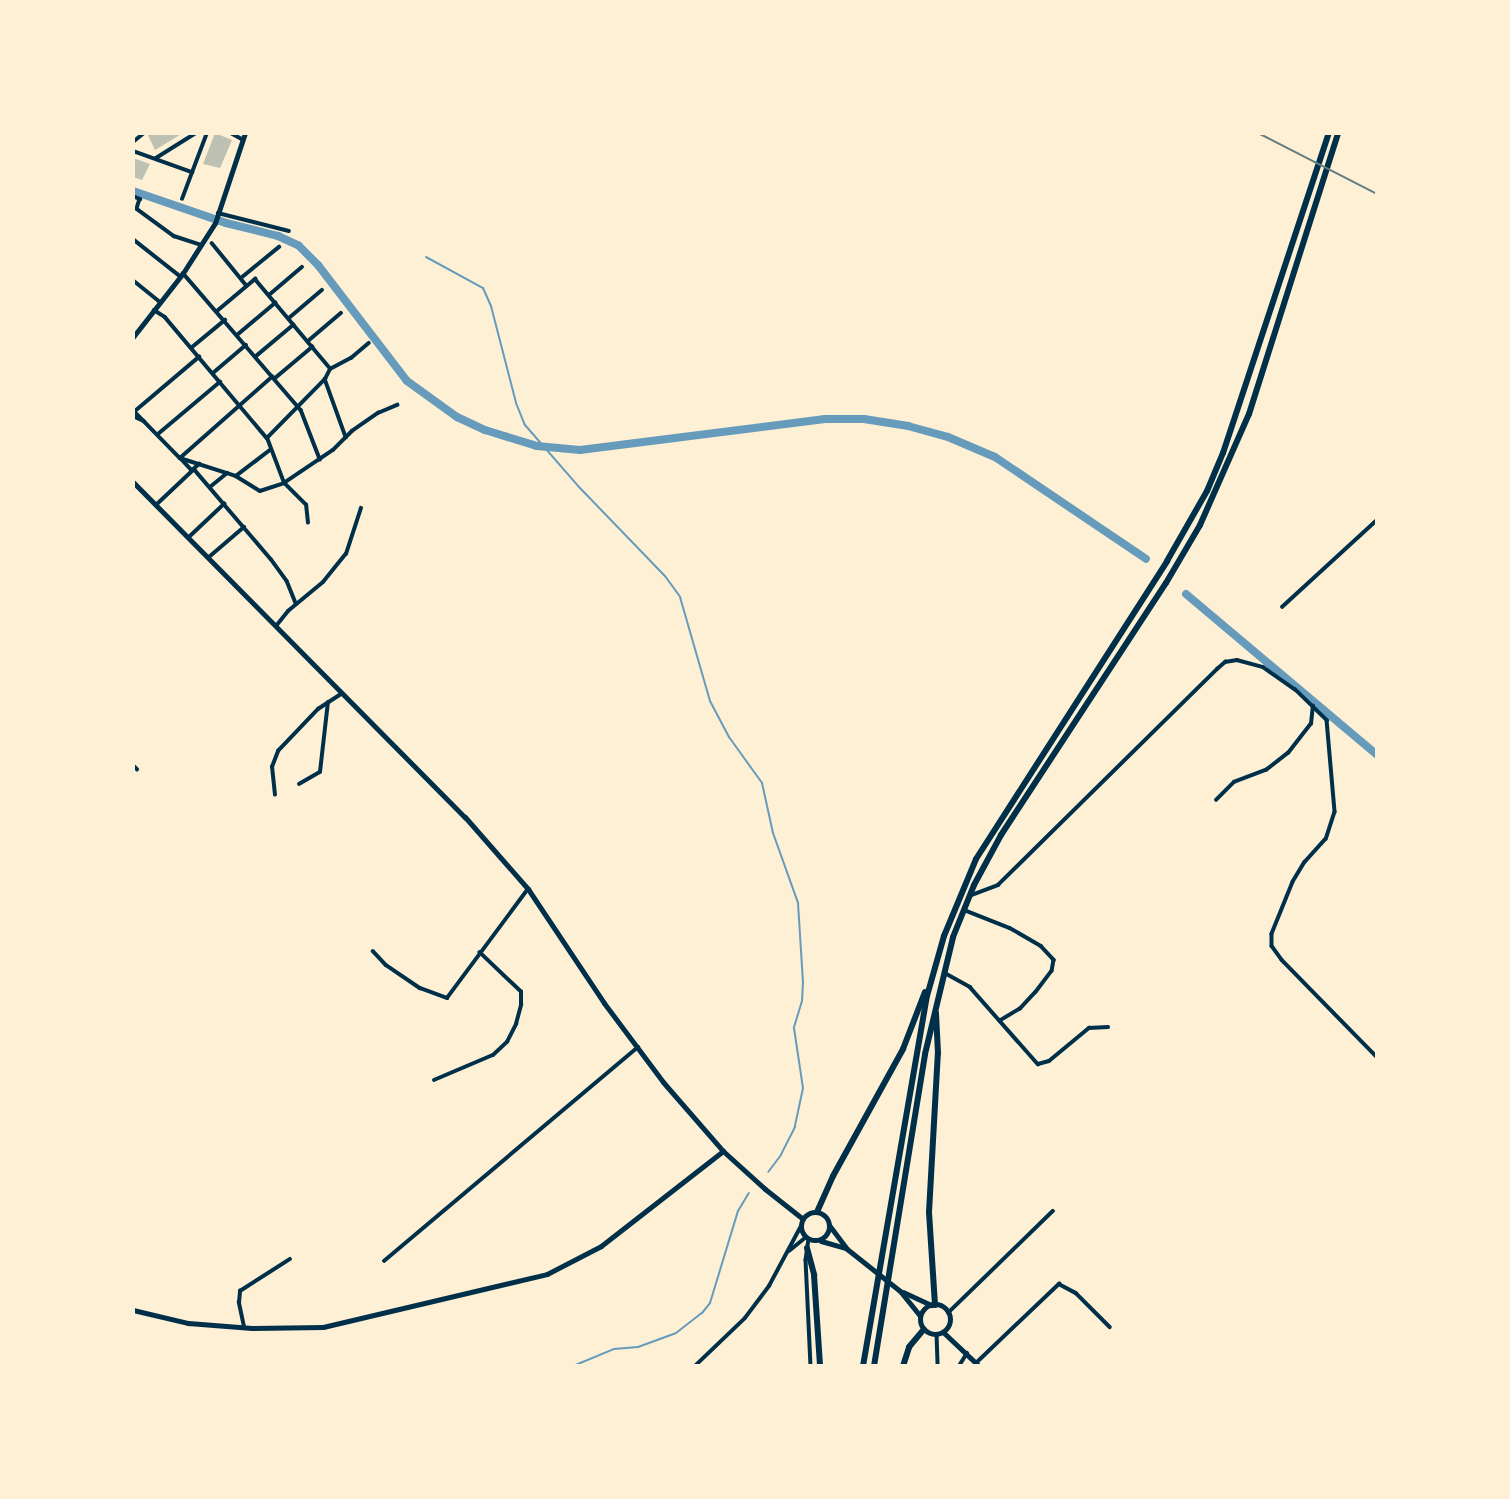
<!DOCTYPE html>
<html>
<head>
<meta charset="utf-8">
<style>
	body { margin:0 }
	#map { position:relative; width:1510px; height:1499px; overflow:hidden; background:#fdf0d5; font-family:"Public Sans",sans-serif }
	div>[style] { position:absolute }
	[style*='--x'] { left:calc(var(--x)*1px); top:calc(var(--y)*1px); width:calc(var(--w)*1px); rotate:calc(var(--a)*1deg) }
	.stream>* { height:2px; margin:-1px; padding:0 1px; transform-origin:1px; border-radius:1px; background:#669bbc }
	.canal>* { height:8px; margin:-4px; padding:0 4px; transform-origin:4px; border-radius:4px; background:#669bbc }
	.building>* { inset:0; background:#bec0b2 }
	.minor>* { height:3.5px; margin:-1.75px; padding:0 1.75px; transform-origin:1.75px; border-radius:1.75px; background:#003049 }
	.secondary>* { height:5px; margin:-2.5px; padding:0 2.5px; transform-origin:2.5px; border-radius:2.5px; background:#003049 }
	.secondary>.ring { margin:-2.5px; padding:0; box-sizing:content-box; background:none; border:5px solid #003049; border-radius:50% }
	.trunk>* { height:6px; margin:-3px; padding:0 3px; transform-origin:3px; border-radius:3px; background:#003049 }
	.rail>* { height:2px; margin:-1px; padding:0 1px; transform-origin:1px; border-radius:1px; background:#657d81 }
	span { translate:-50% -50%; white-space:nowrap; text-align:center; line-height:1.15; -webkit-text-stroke:5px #fdf0d5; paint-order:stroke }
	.frame { position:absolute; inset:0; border:135px solid #fdf0d5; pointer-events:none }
</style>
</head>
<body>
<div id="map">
	<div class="stream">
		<i style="--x:426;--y:257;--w:65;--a:28.5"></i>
		<i style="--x:483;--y:288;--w:20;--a:66"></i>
		<i style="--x:491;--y:306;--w:100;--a:75.5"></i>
		<i style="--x:516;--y:403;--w:24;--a:68"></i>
		<i style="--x:525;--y:425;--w:82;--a:48.9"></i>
		<i style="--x:579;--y:487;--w:124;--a:46"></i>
		<i style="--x:665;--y:576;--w:26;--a:54"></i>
		<i style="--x:680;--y:597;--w:108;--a:73.9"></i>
		<i style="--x:710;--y:701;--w:41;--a:62.2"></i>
		<i style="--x:729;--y:737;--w:57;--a:54.3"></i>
		<i style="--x:762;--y:783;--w:51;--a:77.6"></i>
		<i style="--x:773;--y:833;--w:74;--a:70.3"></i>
		<i style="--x:798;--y:903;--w:79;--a:86.4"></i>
		<i style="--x:803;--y:982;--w:19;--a:93"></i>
		<i style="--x:802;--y:1001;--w:28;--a:107"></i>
		<i style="--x:794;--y:1028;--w:61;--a:81.5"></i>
		<i style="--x:803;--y:1088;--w:40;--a:102"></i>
		<i style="--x:795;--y:1127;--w:31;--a:117"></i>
		<i style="--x:781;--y:1155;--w:21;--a:127"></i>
		<i style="--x:573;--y:1366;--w:44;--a:-22.5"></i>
		<i style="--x:614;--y:1349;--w:24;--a:-5"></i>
		<i style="--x:638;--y:1347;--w:40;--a:-20.2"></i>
		<i style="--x:676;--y:1333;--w:33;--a:-38"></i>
		<i style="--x:702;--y:1313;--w:13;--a:-51"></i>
		<i style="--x:710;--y:1303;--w:96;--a:-73.1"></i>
		<i style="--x:738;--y:1211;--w:21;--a:-59"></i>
	</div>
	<div class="canal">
		<i style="--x:133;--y:191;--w:98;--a:19"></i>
		<i style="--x:226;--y:223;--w:54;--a:14"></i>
		<i style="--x:278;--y:236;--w:23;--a:25"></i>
		<i style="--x:299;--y:246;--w:27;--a:45"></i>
		<i style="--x:318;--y:265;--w:146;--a:52.5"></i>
		<i style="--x:407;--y:381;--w:62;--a:35.8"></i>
		<i style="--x:457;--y:417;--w:31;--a:25"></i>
		<i style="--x:485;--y:430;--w:54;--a:17.1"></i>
		<i style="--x:537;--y:446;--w:43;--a:5.3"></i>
		<i style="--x:580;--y:450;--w:247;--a:-7.2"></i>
		<i style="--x:825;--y:419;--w:39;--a:0"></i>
		<i style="--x:864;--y:419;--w:45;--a:9"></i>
		<i style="--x:908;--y:426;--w:41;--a:15.4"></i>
		<i style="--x:948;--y:437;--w:51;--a:23.1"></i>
		<i style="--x:995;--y:457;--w:182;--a:34"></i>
		<i style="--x:1186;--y:594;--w:250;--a:40.1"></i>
	</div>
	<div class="building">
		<i style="clip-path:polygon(147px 133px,183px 133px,155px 150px)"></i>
		<i style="clip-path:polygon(215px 133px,232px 140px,220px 168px,203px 164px)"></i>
		<i style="clip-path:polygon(133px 158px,150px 164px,142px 180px,133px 177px)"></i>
	</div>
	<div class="minor">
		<i style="--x:231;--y:133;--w:13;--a:29"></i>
		<i style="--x:133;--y:142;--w:14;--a:-39"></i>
		<i style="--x:133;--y:151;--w:63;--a:19.6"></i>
		<i style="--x:156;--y:158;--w:47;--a:-32"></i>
		<i style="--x:133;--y:196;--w:8;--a:23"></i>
		<i style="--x:140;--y:199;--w:10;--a:107"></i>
		<i style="--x:137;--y:209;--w:46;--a:36.1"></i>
		<i style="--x:174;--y:236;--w:29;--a:18"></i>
		<i style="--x:182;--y:199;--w:71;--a:-69.3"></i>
		<i style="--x:218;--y:213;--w:73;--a:14.2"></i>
		<i style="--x:133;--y:239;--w:60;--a:38.2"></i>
		<i style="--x:212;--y:243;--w:55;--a:50.9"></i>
		<i style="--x:183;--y:273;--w:181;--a:49.3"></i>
		<i style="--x:301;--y:410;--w:53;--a:68.8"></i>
		<i style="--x:241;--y:278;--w:49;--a:-39.2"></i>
		<i style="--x:133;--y:280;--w:35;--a:39"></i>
		<i style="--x:269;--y:295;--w:43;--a:-40.3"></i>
		<i style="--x:154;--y:310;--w:13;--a:32"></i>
		<i style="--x:165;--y:317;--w:158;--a:49.9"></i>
		<i style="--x:217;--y:311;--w:50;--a:-40.1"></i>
		<i style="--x:255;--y:279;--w:116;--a:49.9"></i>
		<i style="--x:289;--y:318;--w:43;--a:-40.3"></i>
		<i style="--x:237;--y:335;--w:50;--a:-40.1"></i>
		<i style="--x:308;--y:341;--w:43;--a:-40.3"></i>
		<i style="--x:191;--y:348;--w:44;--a:-39.5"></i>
		<i style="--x:255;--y:357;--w:50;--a:-40.1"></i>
		<i style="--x:213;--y:373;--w:43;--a:-40.3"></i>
		<i style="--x:274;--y:379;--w:50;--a:-40.1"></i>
		<i style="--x:325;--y:379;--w:62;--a:70.1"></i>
		<i style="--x:133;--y:410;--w:67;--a:45.6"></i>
		<i style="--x:180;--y:458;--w:59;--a:17.8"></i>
		<i style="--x:236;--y:476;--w:28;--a:32"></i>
		<i style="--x:260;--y:491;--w:25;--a:-18"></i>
		<i style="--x:284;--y:483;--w:59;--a:-34"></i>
		<i style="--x:333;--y:450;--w:27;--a:-45"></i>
		<i style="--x:352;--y:431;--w:32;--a:-35"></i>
		<i style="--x:378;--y:413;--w:21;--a:-23"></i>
		<i style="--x:135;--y:411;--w:84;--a:-40.2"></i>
		<i style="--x:133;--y:416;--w:12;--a:24"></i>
		<i style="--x:158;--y:434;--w:81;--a:-40"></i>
		<i style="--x:200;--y:464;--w:11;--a:139"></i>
		<i style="--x:192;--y:471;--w:18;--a:-133"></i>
		<i style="--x:180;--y:458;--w:123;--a:-41.4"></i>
		<i style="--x:194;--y:469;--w:118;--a:49.5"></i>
		<i style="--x:271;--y:559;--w:27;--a:54"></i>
		<i style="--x:287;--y:581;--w:24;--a:68"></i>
		<i style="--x:236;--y:476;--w:43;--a:-37.4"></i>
		<i style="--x:210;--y:487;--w:22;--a:-39"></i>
		<i style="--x:157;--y:504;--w:48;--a:-43.3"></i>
		<i style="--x:308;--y:523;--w:18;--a:-96"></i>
		<i style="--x:306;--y:505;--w:31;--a:-135"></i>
		<i style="--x:284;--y:483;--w:48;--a:-110.7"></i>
		<i style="--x:267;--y:438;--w:83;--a:-45.5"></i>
		<i style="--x:325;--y:379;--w:11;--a:-63"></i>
		<i style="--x:330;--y:369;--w:24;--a:-28"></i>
		<i style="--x:351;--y:358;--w:23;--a:-40"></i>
		<i style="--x:190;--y:536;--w:47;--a:-43.3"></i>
		<i style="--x:209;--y:557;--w:46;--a:-40.6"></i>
		<i style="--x:1282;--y:607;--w:129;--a:-42.5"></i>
		<i style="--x:276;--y:626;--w:19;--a:-51"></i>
		<i style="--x:288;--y:611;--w:45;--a:-39.6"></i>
		<i style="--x:323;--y:582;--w:36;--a:-51"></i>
		<i style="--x:346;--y:554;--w:48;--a:-71.9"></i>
		<i style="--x:133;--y:765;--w:6;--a:45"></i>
		<i style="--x:299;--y:784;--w:24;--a:-30"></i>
		<i style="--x:320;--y:772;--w:70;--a:-83.5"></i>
		<i style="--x:275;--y:795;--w:28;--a:-96"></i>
		<i style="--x:272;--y:767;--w:17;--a:-69"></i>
		<i style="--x:278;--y:751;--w:58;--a:-46.4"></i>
		<i style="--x:318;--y:709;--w:27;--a:-33"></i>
		<i style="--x:1216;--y:800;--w:25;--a:-45"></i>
		<i style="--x:1234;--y:782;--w:34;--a:-21"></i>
		<i style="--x:1266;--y:770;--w:28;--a:-38"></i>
		<i style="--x:1288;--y:753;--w:37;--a:-52"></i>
		<i style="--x:1311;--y:724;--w:18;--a:-84"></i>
		<i style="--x:972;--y:895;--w:28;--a:-21"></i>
		<i style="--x:998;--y:885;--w:308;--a:-44.6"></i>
		<i style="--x:1217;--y:669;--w:11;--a:-41"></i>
		<i style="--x:1225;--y:662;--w:12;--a:-9"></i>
		<i style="--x:1237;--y:660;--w:27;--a:15"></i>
		<i style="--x:1263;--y:667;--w:39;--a:35"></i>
		<i style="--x:1295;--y:689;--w:45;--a:44.1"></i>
		<i style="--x:1327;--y:720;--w:92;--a:85"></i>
		<i style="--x:1335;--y:812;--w:28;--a:108"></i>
		<i style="--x:1326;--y:839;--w:31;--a:132"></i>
		<i style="--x:1305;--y:862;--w:23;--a:121"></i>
		<i style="--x:1293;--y:882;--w:56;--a:112"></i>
		<i style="--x:1272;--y:934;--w:12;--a:90"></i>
		<i style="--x:1272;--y:946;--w:17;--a:54"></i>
		<i style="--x:1282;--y:960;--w:136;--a:45.6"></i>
		<i style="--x:964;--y:910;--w:49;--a:21.4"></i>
		<i style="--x:1010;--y:928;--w:36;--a:30"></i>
		<i style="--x:1041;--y:946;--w:19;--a:47"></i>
		<i style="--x:1054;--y:960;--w:11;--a:100"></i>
		<i style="--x:1052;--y:971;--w:26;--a:127"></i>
		<i style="--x:1036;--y:992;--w:23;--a:133"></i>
		<i style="--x:1020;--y:1009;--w:23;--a:149"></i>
		<i style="--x:373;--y:951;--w:19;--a:47"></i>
		<i style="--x:386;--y:965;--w:41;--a:34.1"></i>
		<i style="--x:420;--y:988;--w:29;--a:20"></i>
		<i style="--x:447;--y:998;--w:136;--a:-53.4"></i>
		<i style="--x:945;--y:973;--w:29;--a:29"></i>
		<i style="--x:970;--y:987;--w:103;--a:48.6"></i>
		<i style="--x:1038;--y:1064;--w:11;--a:-15"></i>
		<i style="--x:1049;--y:1061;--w:52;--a:-39.5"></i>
		<i style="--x:1089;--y:1028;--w:19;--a:-3"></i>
		<i style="--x:434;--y:1080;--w:64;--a:-23"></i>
		<i style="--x:493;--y:1055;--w:19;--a:-43"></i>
		<i style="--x:507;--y:1042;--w:20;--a:-63"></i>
		<i style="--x:516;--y:1024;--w:20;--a:-75"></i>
		<i style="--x:521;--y:1005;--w:13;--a:-90"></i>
		<i style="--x:521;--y:992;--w:57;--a:-136.4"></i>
		<i style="--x:809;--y:1239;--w:21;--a:98"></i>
		<i style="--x:806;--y:1260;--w:106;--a:87.3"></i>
		<i style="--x:789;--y:1251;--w:22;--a:-39"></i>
		<i style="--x:384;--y:1261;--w:332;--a:-40.1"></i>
		<i style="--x:948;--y:1313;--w:146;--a:-44.2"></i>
		<i style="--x:244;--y:1327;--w:25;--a:-102"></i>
		<i style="--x:239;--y:1303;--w:12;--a:-85"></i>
		<i style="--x:240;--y:1291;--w:59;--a:-32.6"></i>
		<i style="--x:937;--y:1334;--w:32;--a:88"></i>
		<i style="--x:976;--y:1363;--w:115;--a:-43.6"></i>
		<i style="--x:1059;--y:1284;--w:19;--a:28"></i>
		<i style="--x:1076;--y:1293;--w:48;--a:45"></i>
		<i style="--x:695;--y:1366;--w:69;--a:-43.8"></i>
		<i style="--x:745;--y:1318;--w:40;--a:-53"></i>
		<i style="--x:769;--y:1286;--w:68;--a:-61.9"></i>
		<i style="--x:959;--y:1366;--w:15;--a:-58"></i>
	</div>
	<div class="secondary">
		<i style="--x:133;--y:337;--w:81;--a:-52"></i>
		<i style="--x:183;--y:273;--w:59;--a:-57.4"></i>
		<i style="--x:215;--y:223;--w:95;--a:-71.6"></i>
		<i style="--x:133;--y:482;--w:472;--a:45.3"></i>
		<i style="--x:465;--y:817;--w:96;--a:48.8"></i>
		<i style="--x:528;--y:889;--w:137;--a:56.3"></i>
		<i style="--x:604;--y:1003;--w:99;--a:53.2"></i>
		<i style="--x:663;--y:1082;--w:91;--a:49"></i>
		<i style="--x:723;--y:1151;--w:57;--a:42.1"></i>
		<i style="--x:765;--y:1189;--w:48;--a:38.3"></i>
		<i class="ring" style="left:801px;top:1212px;width:23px;height:23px"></i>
		<i style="--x:829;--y:1225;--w:30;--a:53"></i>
		<i style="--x:847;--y:1249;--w:68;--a:38.4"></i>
		<i style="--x:900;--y:1291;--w:32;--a:51"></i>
		<i style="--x:821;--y:1241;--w:25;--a:16"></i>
		<i style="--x:903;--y:1292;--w:31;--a:25"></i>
		<i class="ring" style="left:920px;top:1304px;width:25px;height:25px"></i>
		<i style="--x:133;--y:1310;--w:57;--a:13.3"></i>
		<i style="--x:188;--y:1323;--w:64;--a:4.5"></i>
		<i style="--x:252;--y:1328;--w:71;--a:-0.8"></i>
		<i style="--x:323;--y:1327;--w:230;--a:-13.3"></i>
		<i style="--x:547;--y:1274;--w:61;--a:-27.4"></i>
		<i style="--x:601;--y:1246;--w:155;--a:-37.9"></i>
		<i style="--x:943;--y:1332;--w:50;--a:43.4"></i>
	</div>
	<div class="trunk">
		<i style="--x:817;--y:1212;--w:39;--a:-66"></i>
		<i style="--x:833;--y:1176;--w:145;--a:-61.1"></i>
		<i style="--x:903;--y:1049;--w:61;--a:-68.9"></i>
		<i style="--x:807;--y:1248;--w:28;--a:75"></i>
		<i style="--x:814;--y:1275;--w:91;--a:86.2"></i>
		<i style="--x:935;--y:1305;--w:93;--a:-93.7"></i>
		<i style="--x:929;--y:1212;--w:159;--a:-86.8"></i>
		<i style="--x:938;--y:1053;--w:40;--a:-92.9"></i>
		<i style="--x:863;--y:1366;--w:375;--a:-80.2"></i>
		<i style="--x:927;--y:996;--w:62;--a:-74.2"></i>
		<i style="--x:944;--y:936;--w:83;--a:-67.4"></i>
		<i style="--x:976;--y:859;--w:354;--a:-57.3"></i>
		<i style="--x:1167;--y:561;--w:81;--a:-60.3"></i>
		<i style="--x:1207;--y:491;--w:41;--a:-67.2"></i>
		<i style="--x:1223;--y:453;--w:337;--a:-71.7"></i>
		<i style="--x:874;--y:1366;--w:316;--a:-80.7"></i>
		<i style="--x:925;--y:1054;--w:120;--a:-76.5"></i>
		<i style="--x:953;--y:937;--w:56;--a:-68"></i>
		<i style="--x:974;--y:885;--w:57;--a:-61.6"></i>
		<i style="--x:1001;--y:835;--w:301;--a:-56.8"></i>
		<i style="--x:1166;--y:583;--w:67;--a:-59.6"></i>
		<i style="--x:1200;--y:525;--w:121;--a:-66.2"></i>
		<i style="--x:1249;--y:414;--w:295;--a:-72.4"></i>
		<i style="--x:903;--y:1366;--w:20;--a:-72"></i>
		<i style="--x:909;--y:1347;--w:23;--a:-50"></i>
	</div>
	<div class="rail">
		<i style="--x:1258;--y:133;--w:134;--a:27.1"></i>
	</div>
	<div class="frame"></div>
</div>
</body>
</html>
